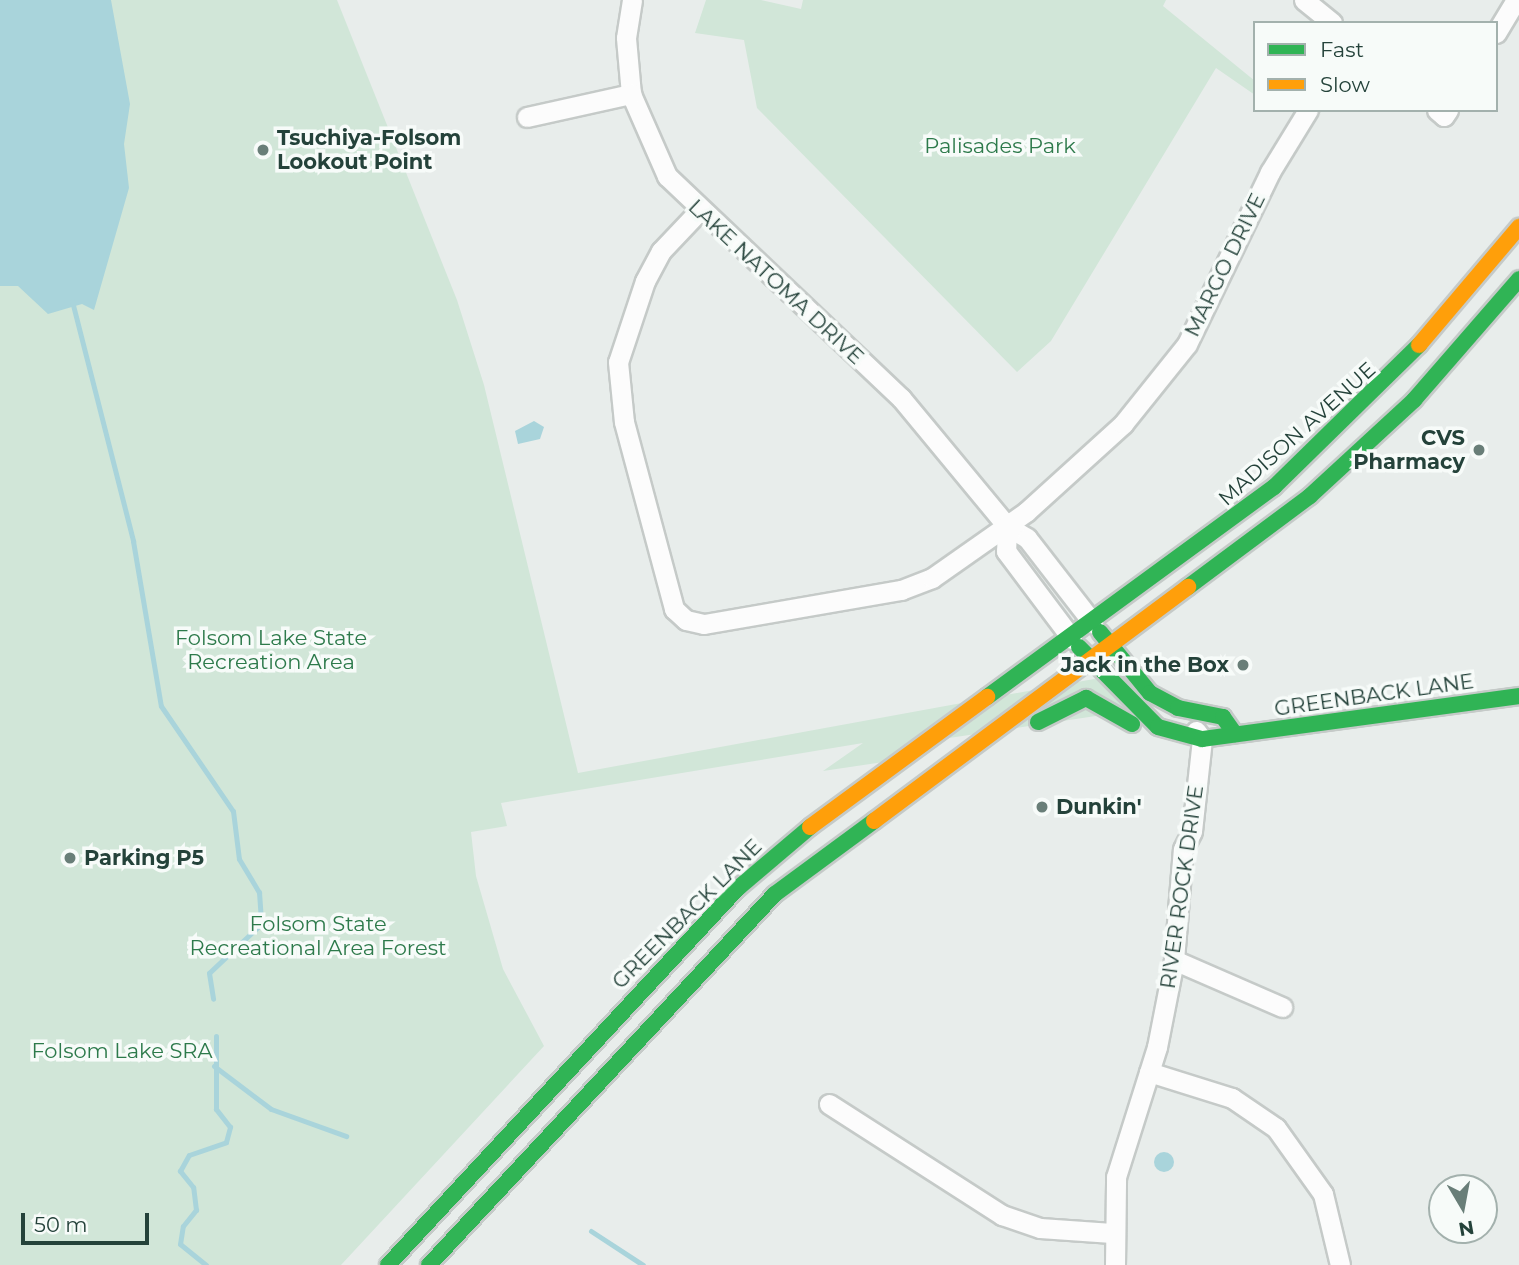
<!DOCTYPE html>
<html>
<head>
<meta charset="utf-8">
<style>
	body { margin:0 }
	#map { position:relative; width:1519px; height:1265px; overflow:hidden; background:#e8edeb; font-family:Montserrat,sans-serif }
	div>[style] { position:absolute }
	[style*='--x'] { left:calc(var(--x)*1px); top:calc(var(--y)*1px); width:calc(var(--w)*1px); rotate:calc(var(--a)*1deg) }
	.green>* { inset:0; background:#d1e6d8 }
	.water>* { inset:0; background:#a9d4db }
	.round { border-radius:50% }
	.stream>* { height:5px; margin:-2.5px; padding:0 2.5px; transform-origin:2.5px; border-radius:2.5px; background:#a9d4db }
	.roads { filter:drop-shadow(2px 0 #c5cac8) drop-shadow(-2px 0 #c5cac8) drop-shadow(0 2px #c5cac8) drop-shadow(0 -2px #c5cac8) }
	.street>* { height:19px; margin:-9.5px; padding:0 9.5px; transform-origin:9.5px; border-radius:9.5px; background:#fcfcfc }
	.fast>* { height:16px; margin:-8px; padding:0 8px; transform-origin:8px; border-radius:8px; background:#30b455 }
	.slow>* { height:16px; margin:-8px; padding:0 8px; transform-origin:8px; border-radius:8px; background:#ff9f0a }
	.dots>* { width:19px; height:19px; translate:-50% -50%; box-sizing:border-box; border:4px solid #f7fbf9; border-radius:50% }
	span { translate:-50% -50%; white-space:nowrap; text-align:center; line-height:1.15; -webkit-text-stroke:7px #f7fbf9; paint-order:stroke }
	.poi-label { font-size:21px; color:#24423a; font-weight:700 }
	.left { translate:0 -50%; text-align:left }
	.right { translate:-100% -50%; text-align:right }
	.park-label { font-size:21px; color:#2d7a4b }
	.street-label { font-size:21px; color:#24423a }
	.legend { position:absolute; left:1253px; top:21px; width:245px; height:91px; box-sizing:border-box; background:#f7fbf9; border:2px solid #a3b1ad; margin:0; padding:9px 12px; list-style:none; font-size:21px; color:#24423a }
	.legend li { display:flex; align-items:center; gap:14px; height:35px }
	.legend b { width:35px; border:2px solid #a3b1ad }
	.north { position:absolute; left:1428px; top:1174px; width:70px; height:70px; box-sizing:border-box; background:#f7fbf9; border:2px solid #a3b1ad; border-radius:50%; rotate:170deg; font-size:19px; font-weight:700; line-height:28px; text-align:center; color:#24423a }
	.north::after { content:''; display:block; margin:auto; width:24px; height:32px; background:#697e78; clip-path:polygon(50% 0,100% 100%,50% 72%,0 100%) }
	.scale { position:absolute; left:21px; top:1213px; width:128px; height:32px; box-sizing:border-box; border:4px solid #24423a; border-top:0; padding-left:9px; font-size:21px; line-height:24px; white-space:nowrap; color:#24423a; -webkit-text-stroke:5px #f7fbf9; paint-order:stroke }
</style>
</head>
<body>
<div id="map">
	<div class="green">
		<i style="clip-path:polygon(0 0,337px 0,457px 300px,484px 385px,578px 773px,1143px 670px,1149px 708px,949px 738px,924px 756px,823px 771px,863px 743px,501px 803px,507px 826px,471px 832px,476px 876px,503px 969px,544px 1046px,341px 1265px,0 1265px)"></i>
		<i style="clip-path:polygon(706px 0,761px 0,801px 9px,803px 0,1166px 0,1163px 6px,1255px 81px,1255px 95px,1216px 68px,1051px 341px,1017px 372px,757px 108px,744px 40px,695px 33px)"></i>
	</div>
	<div class="water">
		<i style="clip-path:polygon(0 0,111px 0,130px 104px,124px 144px,129px 188px,94px 310px,82px 304px,48px 314px,18px 286px,0 286px)"></i>
		<i style="clip-path:polygon(534px 421px,544px 427px,540px 439px,518px 444px,515px 431px)"></i>
		<i class="round" style="left:1154px;top:1152px;width:20px;height:20px"></i>
	</div>
	<div class="stream">
		<i style="--x:72;--y:301;--w:248;--a:75.7"></i>
		<i style="--x:133;--y:541;--w:167;--a:80.4"></i>
		<i style="--x:161;--y:706;--w:127;--a:55.6"></i>
		<i style="--x:233;--y:811;--w:48;--a:82.9"></i>
		<i style="--x:239;--y:859;--w:39;--a:59"></i>
		<i style="--x:259;--y:892;--w:32;--a:86"></i>
		<i style="--x:261;--y:924;--w:71;--a:136.7"></i>
		<i style="--x:209;--y:973;--w:26;--a:81"></i>
		<i style="--x:214;--y:1066;--w:71;--a:37"></i>
		<i style="--x:271;--y:1109;--w:80;--a:19.8"></i>
		<i style="--x:591;--y:1231;--w:62;--a:33.2"></i>
		<i style="--x:206;--y:1265;--w:33;--a:-141"></i>
		<i style="--x:180;--y:1244;--w:18;--a:-81"></i>
		<i style="--x:183;--y:1226;--w:21;--a:-51"></i>
		<i style="--x:196;--y:1210;--w:23;--a:-97"></i>
		<i style="--x:193;--y:1187;--w:21;--a:-129"></i>
		<i style="--x:180;--y:1171;--w:18;--a:-61"></i>
		<i style="--x:189;--y:1155;--w:39;--a:-19"></i>
		<i style="--x:226;--y:1142;--w:16;--a:-75"></i>
		<i style="--x:230;--y:1127;--w:23;--a:-128"></i>
		<i style="--x:216;--y:1109;--w:73;--a:-90"></i>
	</div>
	<div class="roads">
		<div class="street">
			<i style="--x:632;--y:0;--w:38;--a:99"></i>
			<i style="--x:626;--y:38;--w:56;--a:84.9"></i>
			<i style="--x:631;--y:94;--w:90;--a:66.3"></i>
			<i style="--x:667;--y:176;--w:323;--a:43.5"></i>
			<i style="--x:901;--y:398;--w:166;--a:50.4"></i>
			<i style="--x:1007;--y:526;--w:23;--a:31"></i>
			<i style="--x:1027;--y:538;--w:108;--a:52.2"></i>
			<i style="--x:1304;--y:0;--w:36;--a:39"></i>
			<i style="--x:1496;--y:33;--w:39;--a:-59"></i>
			<i style="--x:1437;--y:110;--w:9;--a:41"></i>
			<i style="--x:1444;--y:116;--w:7;--a:-56"></i>
			<i style="--x:527;--y:117;--w:107;--a:-12.5"></i>
			<i style="--x:698;--y:212;--w:54;--a:133.5"></i>
			<i style="--x:661;--y:251;--w:34;--a:118"></i>
			<i style="--x:645;--y:281;--w:85;--a:108.4"></i>
			<i style="--x:618;--y:362;--w:60;--a:84.3"></i>
			<i style="--x:624;--y:422;--w:194;--a:75"></i>
			<i style="--x:674;--y:609;--w:16;--a:43"></i>
			<i style="--x:686;--y:620;--w:18;--a:13"></i>
			<i style="--x:704;--y:624;--w:200;--a:-9.8"></i>
			<i style="--x:901;--y:590;--w:33;--a:-21"></i>
			<i style="--x:932;--y:578;--w:115;--a:-35.1"></i>
			<i style="--x:1026;--y:512;--w:131;--a:-42.2"></i>
			<i style="--x:1123;--y:424;--w:102;--a:-51.3"></i>
			<i style="--x:1187;--y:344;--w:191;--a:-64.2"></i>
			<i style="--x:1270;--y:172;--w:73;--a:-58.5"></i>
			<i style="--x:1007;--y:526;--w:25;--a:92"></i>
			<i style="--x:1006;--y:551;--w:110;--a:53.1"></i>
			<i style="--x:1174;--y:960;--w:118;--a:23.5"></i>
			<i style="--x:1149;--y:1072;--w:87;--a:17.4"></i>
			<i style="--x:1232;--y:1098;--w:53;--a:34.3"></i>
			<i style="--x:1276;--y:1128;--w:81;--a:54.5"></i>
			<i style="--x:1323;--y:1194;--w:73;--a:76.5"></i>
			<i style="--x:829;--y:1104;--w:206;--a:32.7"></i>
			<i style="--x:1002;--y:1215;--w:40;--a:18.9"></i>
			<i style="--x:1040;--y:1228;--w:72;--a:4"></i>
			<i style="--x:1115;--y:1265;--w:88;--a:-89.3"></i>
			<i style="--x:1116;--y:1177;--w:136;--a:-72.5"></i>
			<i style="--x:1157;--y:1047;--w:89;--a:-78.9"></i>
			<i style="--x:1174;--y:960;--w:111;--a:-85.4"></i>
			<i style="--x:1183;--y:849;--w:20;--a:-63"></i>
			<i style="--x:1192;--y:831;--w:93;--a:-83.8"></i>
			<i style="--x:1202;--y:739;--w:10;--a:-127"></i>
		</div>
		<div class="fast">
			<i style="--x:1188;--y:587;--w:152;--a:-36.7"></i>
			<i style="--x:1310;--y:496;--w:142;--a:-42.7"></i>
			<i style="--x:1414;--y:400;--w:160;--a:-49"></i>
			<i style="--x:1100;--y:632;--w:79;--a:50.7"></i>
			<i style="--x:1150;--y:693;--w:32;--a:28"></i>
			<i style="--x:1178;--y:708;--w:46;--a:11.3"></i>
			<i style="--x:1223;--y:717;--w:21;--a:55"></i>
			<i style="--x:1079;--y:647;--w:112;--a:45.4"></i>
			<i style="--x:1158;--y:727;--w:46;--a:15.3"></i>
			<i style="--x:1202;--y:739;--w:320;--a:-7.7"></i>
			<i style="--x:987;--y:697;--w:356;--a:-36.2"></i>
			<i style="--x:1274;--y:487;--w:203;--a:-44.4"></i>
			<i style="--x:1038;--y:722;--w:54;--a:-26.6"></i>
			<i style="--x:1086;--y:698;--w:53;--a:29.5"></i>
			<i style="--x:388;--y:1265;--w:513;--a:-47.13"></i>
			<i style="--x:737;--y:889;--w:96;--a:-40.3"></i>
			<i style="--x:429;--y:1265;--w:507;--a:-47"></i>
			<i style="--x:775;--y:894;--w:123;--a:-36.4"></i>
		</div>
		<div class="slow">
			<i style="--x:1419;--y:345;--w:155;--a:-49.7"></i>
			<i style="--x:874;--y:821;--w:392;--a:-36.7"></i>
			<i style="--x:810;--y:827;--w:220;--a:-36.3"></i>
		</div>
	</div>
	<div class="dots">
		<i style="left:263px;top:150px;background:#697e78"></i>
		<i style="left:1479px;top:450px;background:#697e78"></i>
		<i style="left:1243px;top:665px;background:#697e78"></i>
		<i style="left:1042px;top:807px;background:#697e78"></i>
		<i style="left:70px;top:858px;background:#697e78"></i>
	</div>
	<div class="poi-label">
		<span class="left" style="left:277px;top:150px">Tsuchiya-Folsom<br>Lookout Point</span>
		<span class="right" style="left:1465px;top:450px">CVS<br>Pharmacy</span>
		<span class="right" style="left:1229px;top:665px">Jack in the Box</span>
		<span class="left" style="left:1056px;top:807px">Dunkin'</span>
		<span class="left" style="left:84px;top:858px">Parking P5</span>
	</div>
	<div class="park-label">
		<span style="left:1000px;top:146px">Palisades Park</span>
		<span style="left:271px;top:650px">Folsom Lake State<br>Recreation Area</span>
		<span style="left:318px;top:936px">Folsom State<br>Recreational Area Forest</span>
		<span style="left:122px;top:1051px">Folsom Lake SRA</span>
	</div>
	<div class="street-label">
		<span style="left:1225px;top:265px;rotate:-64deg">MARGO DRIVE</span>
		<span style="left:776px;top:282px;rotate:43deg">LAKE NATOMA DRIVE</span>
		<span style="left:1297px;top:434px;rotate:-42deg">MADISON AVENUE</span>
		<span style="left:1374px;top:695px;rotate:-8deg">GREENBACK LANE</span>
		<span style="left:1182px;top:887px;rotate:-82deg">RIVER ROCK DRIVE</span>
		<span style="left:687px;top:914px;rotate:-45deg">GREENBACK LANE</span>
	</div>
	<ul class="legend">
	<li><b style="height:9px;background:#30b455"></b>Fast</li>
	<li><b style="height:9px;background:#ff9f0a"></b>Slow</li>
	</ul>
	<div class="north">N</div>
	<div class="scale">50 m</div>
</div>
</body>
</html>
